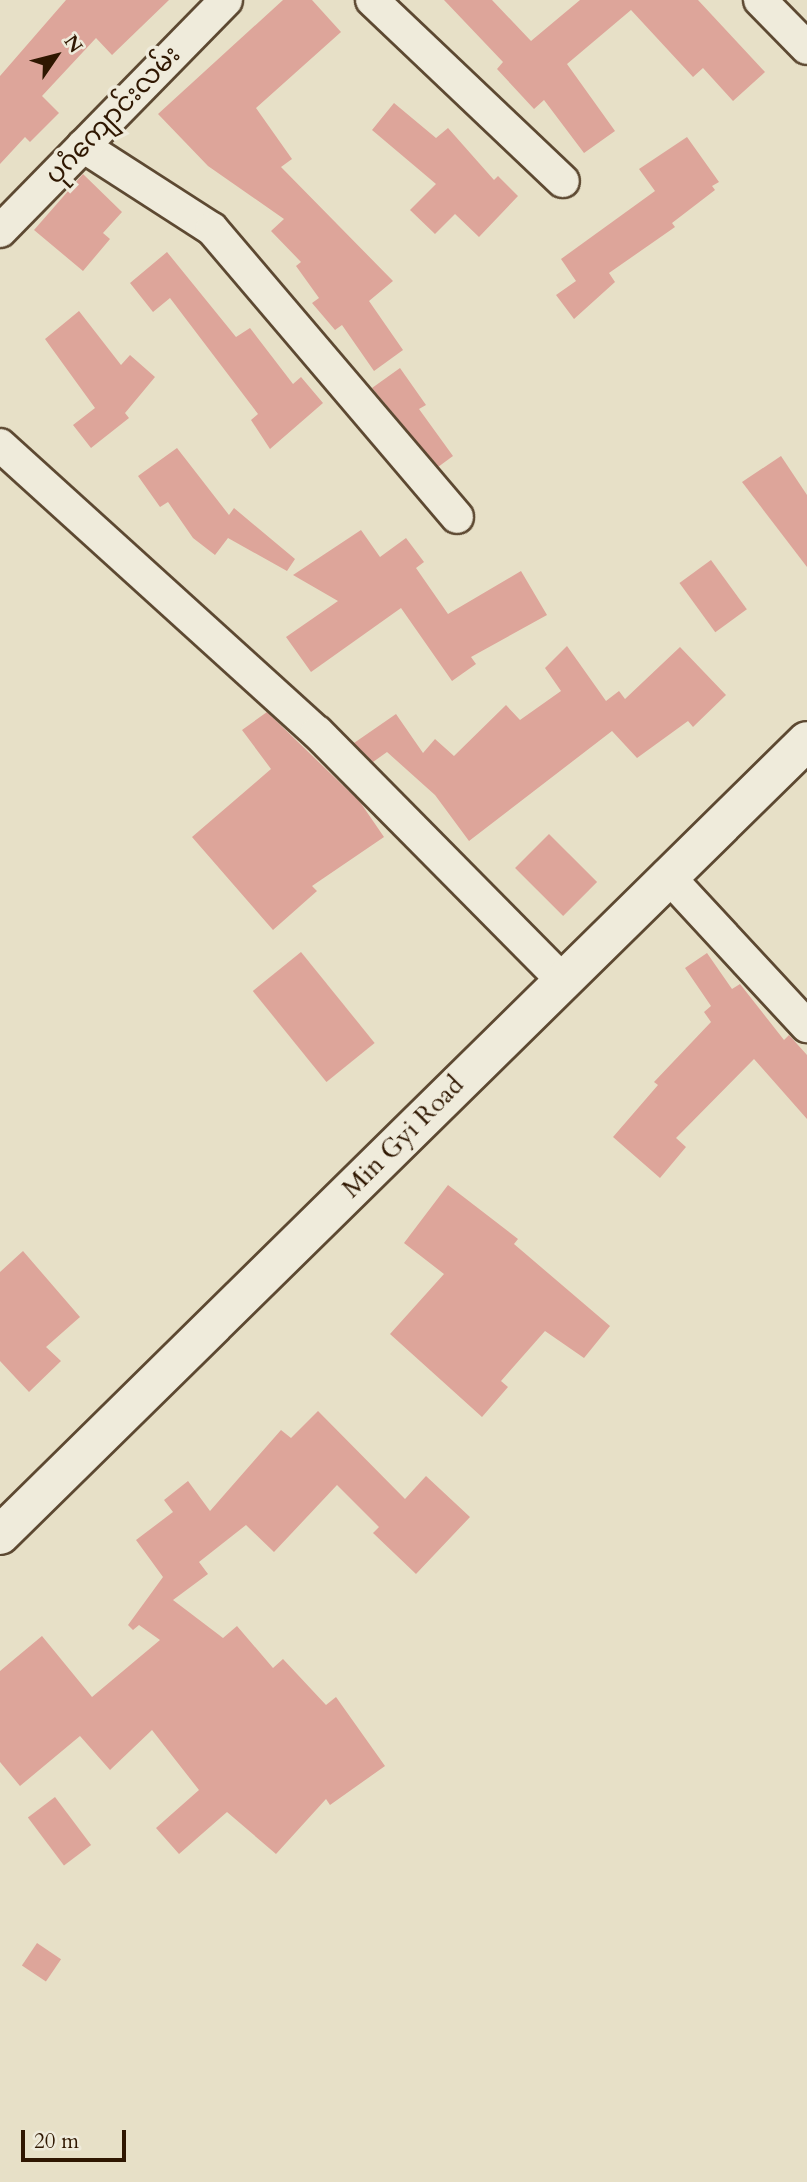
<!DOCTYPE html>
<html>
<head>
<meta charset="utf-8">
<style>
	body { margin:0 }
	#map { position:relative; width:807px; height:2182px; overflow:hidden; background:#e7e0c7; font-family:Cardo,"Noto Sans Myanmar",serif }
	div>[style] { position:absolute }
	[style*='--x'] { left:calc(var(--x)*1px); top:calc(var(--y)*1px); width:calc(var(--w)*1px); rotate:calc(var(--a)*1deg) }
	.building>* { inset:0; background:#dda59a; transform-origin:0 0 }
	.roads { filter:drop-shadow(2px 0 #5d4932) drop-shadow(-2px 0 #5d4932) drop-shadow(0 2px #5d4932) drop-shadow(0 -2px #5d4932) }
	.minor>* { height:32px; margin:-16px; padding:0 16px; transform-origin:16px; border-radius:16px; background:#efebdb }
	.secondary>* { height:38px; margin:-19px; padding:0 19px; transform-origin:19px; border-radius:19px; background:#efebdb }
	span { translate:-50% -50%; white-space:nowrap; text-align:center; line-height:1.15; -webkit-text-stroke:7px #efebdb; paint-order:stroke }
	.street-label { font-size:26px; color:#2f1701 }
	.north { position:absolute; left:21px; top:21px; width:70px; height:70px; -webkit-text-stroke:5px #efebdb; paint-order:stroke; rotate:55deg; font-size:19px; font-weight:700; line-height:28px; text-align:center; color:#2f1701 }
	.north::after { content:''; display:block; margin:auto; width:24px; height:32px; background:#2f1701; clip-path:polygon(50% 0,100% 100%,50% 72%,0 100%) }
	.scale { position:absolute; left:21px; top:2130px; width:105px; height:32px; box-sizing:border-box; border:4px solid #2f1701; border-top:0; padding-left:9px; font-size:21px; line-height:24px; white-space:nowrap; color:#2f1701; -webkit-text-stroke:5px #efebdb; paint-order:stroke }
</style>
</head>
<body>
<div id="map">
	<div class="building">
		<i style="clip-path:polygon(66px 0,169px 0,112px 55px,96px 38px,42px 96px,59px 113px,30px 142px,25px 137px,0 164px,0 76px)"></i>
		<i style="clip-path:polygon(283px 0,312px 0,341px 32px,256px 108px,292px 159px,281px 167px,393px 281px,369px 301px,403px 350px,374px 371px,342px 325px,335px 330px,312px 303px,319px 298px,296px 266px,301px 262px,271px 231px,284px 219px,208px 166px,158px 114px)"></i>
		<i style="clip-path:polygon(444px 0,492px 0,531px 41px,580px 0,698px 0,765px 72px,733px 101px,703px 68px,693px 77px,631px 10px,567px 64px,615px 131px,584px 153px,544px 100px,534px 109px,497px 69px,503px 62px)"></i>
		<i style="clip-path:polygon(394px 103px,436px 138px,448px 128px,494px 180px,498px 176px,518px 196px,479px 237px,455px 214px,435px 234px,410px 210px,436px 184px,372px 130px)"></i>
		<i style="clip-path:polygon(687px 137px,719px 182px,712px 186px,715px 190px,672px 223px,675px 227px,609px 273px,615px 282px,574px 319px,556px 295px,576px 281px,561px 259px,655px 191px,639px 169px)"></i>
		<i style="clip-path:polygon(83px 174px,122px 212px,103px 233px,110px 239px,83px 271px,34px 230px)"></i>
		<i style="clip-path:polygon(167px 252px,236px 337px,250px 328px,293px 384px,301px 377px,323px 403px,270px 449px,251px 420px,258px 414px,170px 298px,153px 312px,130px 283px)"></i>
		<i style="clip-path:polygon(79px 311px,121px 365px,130px 355px,155px 377px,125px 413px,129px 418px,91px 448px,73px 425px,95px 408px,45px 339px)"></i>
		<i style="clip-path:polygon(400px 368px,426px 405px,419px 409px,453px 456px,438px 467px,372px 388px)"></i>
		<i style="clip-path:polygon(177px 448px,229px 515px,234px 508px,295px 559px,287px 571px,228px 538px,215px 555px,193px 538px,168px 502px,160px 507px,138px 476px)"></i>
		<i style="clip-path:polygon(781px 456px,807px 495px,807px 567px,742px 482px)"></i>
		<i style="clip-path:polygon(361px 530px,380px 557px,406px 538px,424px 562px,416px 568px,448px 614px,521px 571px,547px 615px,471px 657px,476px 664px,452px 681px,401px 608px,311px 672px,286px 637px,338px 601px,293px 575px)"></i>
		<i style="left:711px;top:560px;width:61px;height:39px;rotate:54deg"></i>
		<i style="clip-path:polygon(567px 646px,606px 701px,619px 691px,625px 699px,680px 647px,726px 695px,693px 727px,688px 721px,637px 758px,612px 731px,469px 841px,435px 795px,387px 752px,373px 762px,354px 743px,396px 714px,423px 753px,435px 739px,454px 756px,506px 705px,520px 720px,561px 691px,545px 668px)"></i>
		<i style="clip-path:polygon(267px 712px,360px 802px,384px 837px,312px 886px,317px 891px,273px 930px,192px 837px,271px 769px,242px 730px)"></i>
		<i style="left:549px;top:834px;width:68px;height:48px;rotate:45deg"></i>
		<i style="left:301px;top:952px;width:117px;height:62px;rotate:51deg"></i>
		<i style="clip-path:polygon(707px 953px,732px 989px,740px 984px,784px 1040px,789px 1035px,807px 1055px,807px 1119px,754px 1059px,676px 1138px,686px 1147px,660px 1178px,613px 1137px,658px 1085px,654px 1082px,711px 1022px,704px 1012px,711px 1006px,685px 968px)"></i>
		<i style="clip-path:polygon(448px 1185px,518px 1239px,514px 1244px,610px 1326px,584px 1358px,545px 1331px,501px 1381px,508px 1387px,482px 1417px,390px 1334px,444px 1274px,404px 1243px)"></i>
		<i style="clip-path:polygon(23px 1251px,80px 1317px,46px 1347px,61px 1361px,29px 1392px,0 1361px,0 1272px)"></i>
		<i style="clip-path:polygon(318px 1411px,405px 1499px,426px 1476px,470px 1517px,416px 1574px,373px 1533px,379px 1527px,337px 1485px,274px 1552px,246px 1525px,199px 1562px,208px 1574px,173px 1600px,223px 1638px,237px 1626px,273px 1668px,283px 1659px,326px 1705px,336px 1697px,385px 1766px,330px 1805px,326px 1799px,276px 1854px,227px 1812px,179px 1854px,156px 1828px,199px 1790px,152px 1730px,110px 1770px,80px 1736px,20px 1786px,0 1762px,0 1671px,42px 1636px,92px 1697px,160px 1640px,139px 1625px,133px 1630px,128px 1625px,163px 1577px,136px 1540px,173px 1512px,164px 1500px,188px 1481px,210px 1511px,281px 1430px,291px 1438px)"></i>
		<i style="left:55px;top:1797px;width:60px;height:34px;rotate:53deg"></i>
		<i style="left:37px;top:1943px;width:29px;height:27px;rotate:34deg"></i>
	</div>
	<div class="roads">
		<div class="minor">
			<i style="--x:372;--y:0;--w:263;--a:43.5"></i>
			<i style="--x:760;--y:0;--w:67;--a:45.6"></i>
			<i style="--x:83;--y:146;--w:153;--a:32.8"></i>
			<i style="--x:212;--y:229;--w:378;--a:49.6"></i>
			<i style="--x:0;--y:231;--w:323;--a:-45.6"></i>
			<i style="--x:0;--y:445;--w:428;--a:42.2"></i>
			<i style="--x:317;--y:732;--w:349;--a:45.3"></i>
			<i style="--x:667;--y:875;--w:206;--a:47.2"></i>
		</div>
		<div class="secondary">
			<i style="--x:0;--y:1535;--w:1132;--a:-44.53"></i>
		</div>
	</div>
	<div class="street-label">
		<span style="left:113px;top:115px;rotate:-46deg">ပုဂံကျောင်းလမ်း</span>
		<span style="left:403px;top:1137px;rotate:-45deg">Min Gyi Road</span>
	</div>
	<div class="north">N</div>
	<div class="scale">20 m</div>
</div>
</body>
</html>
